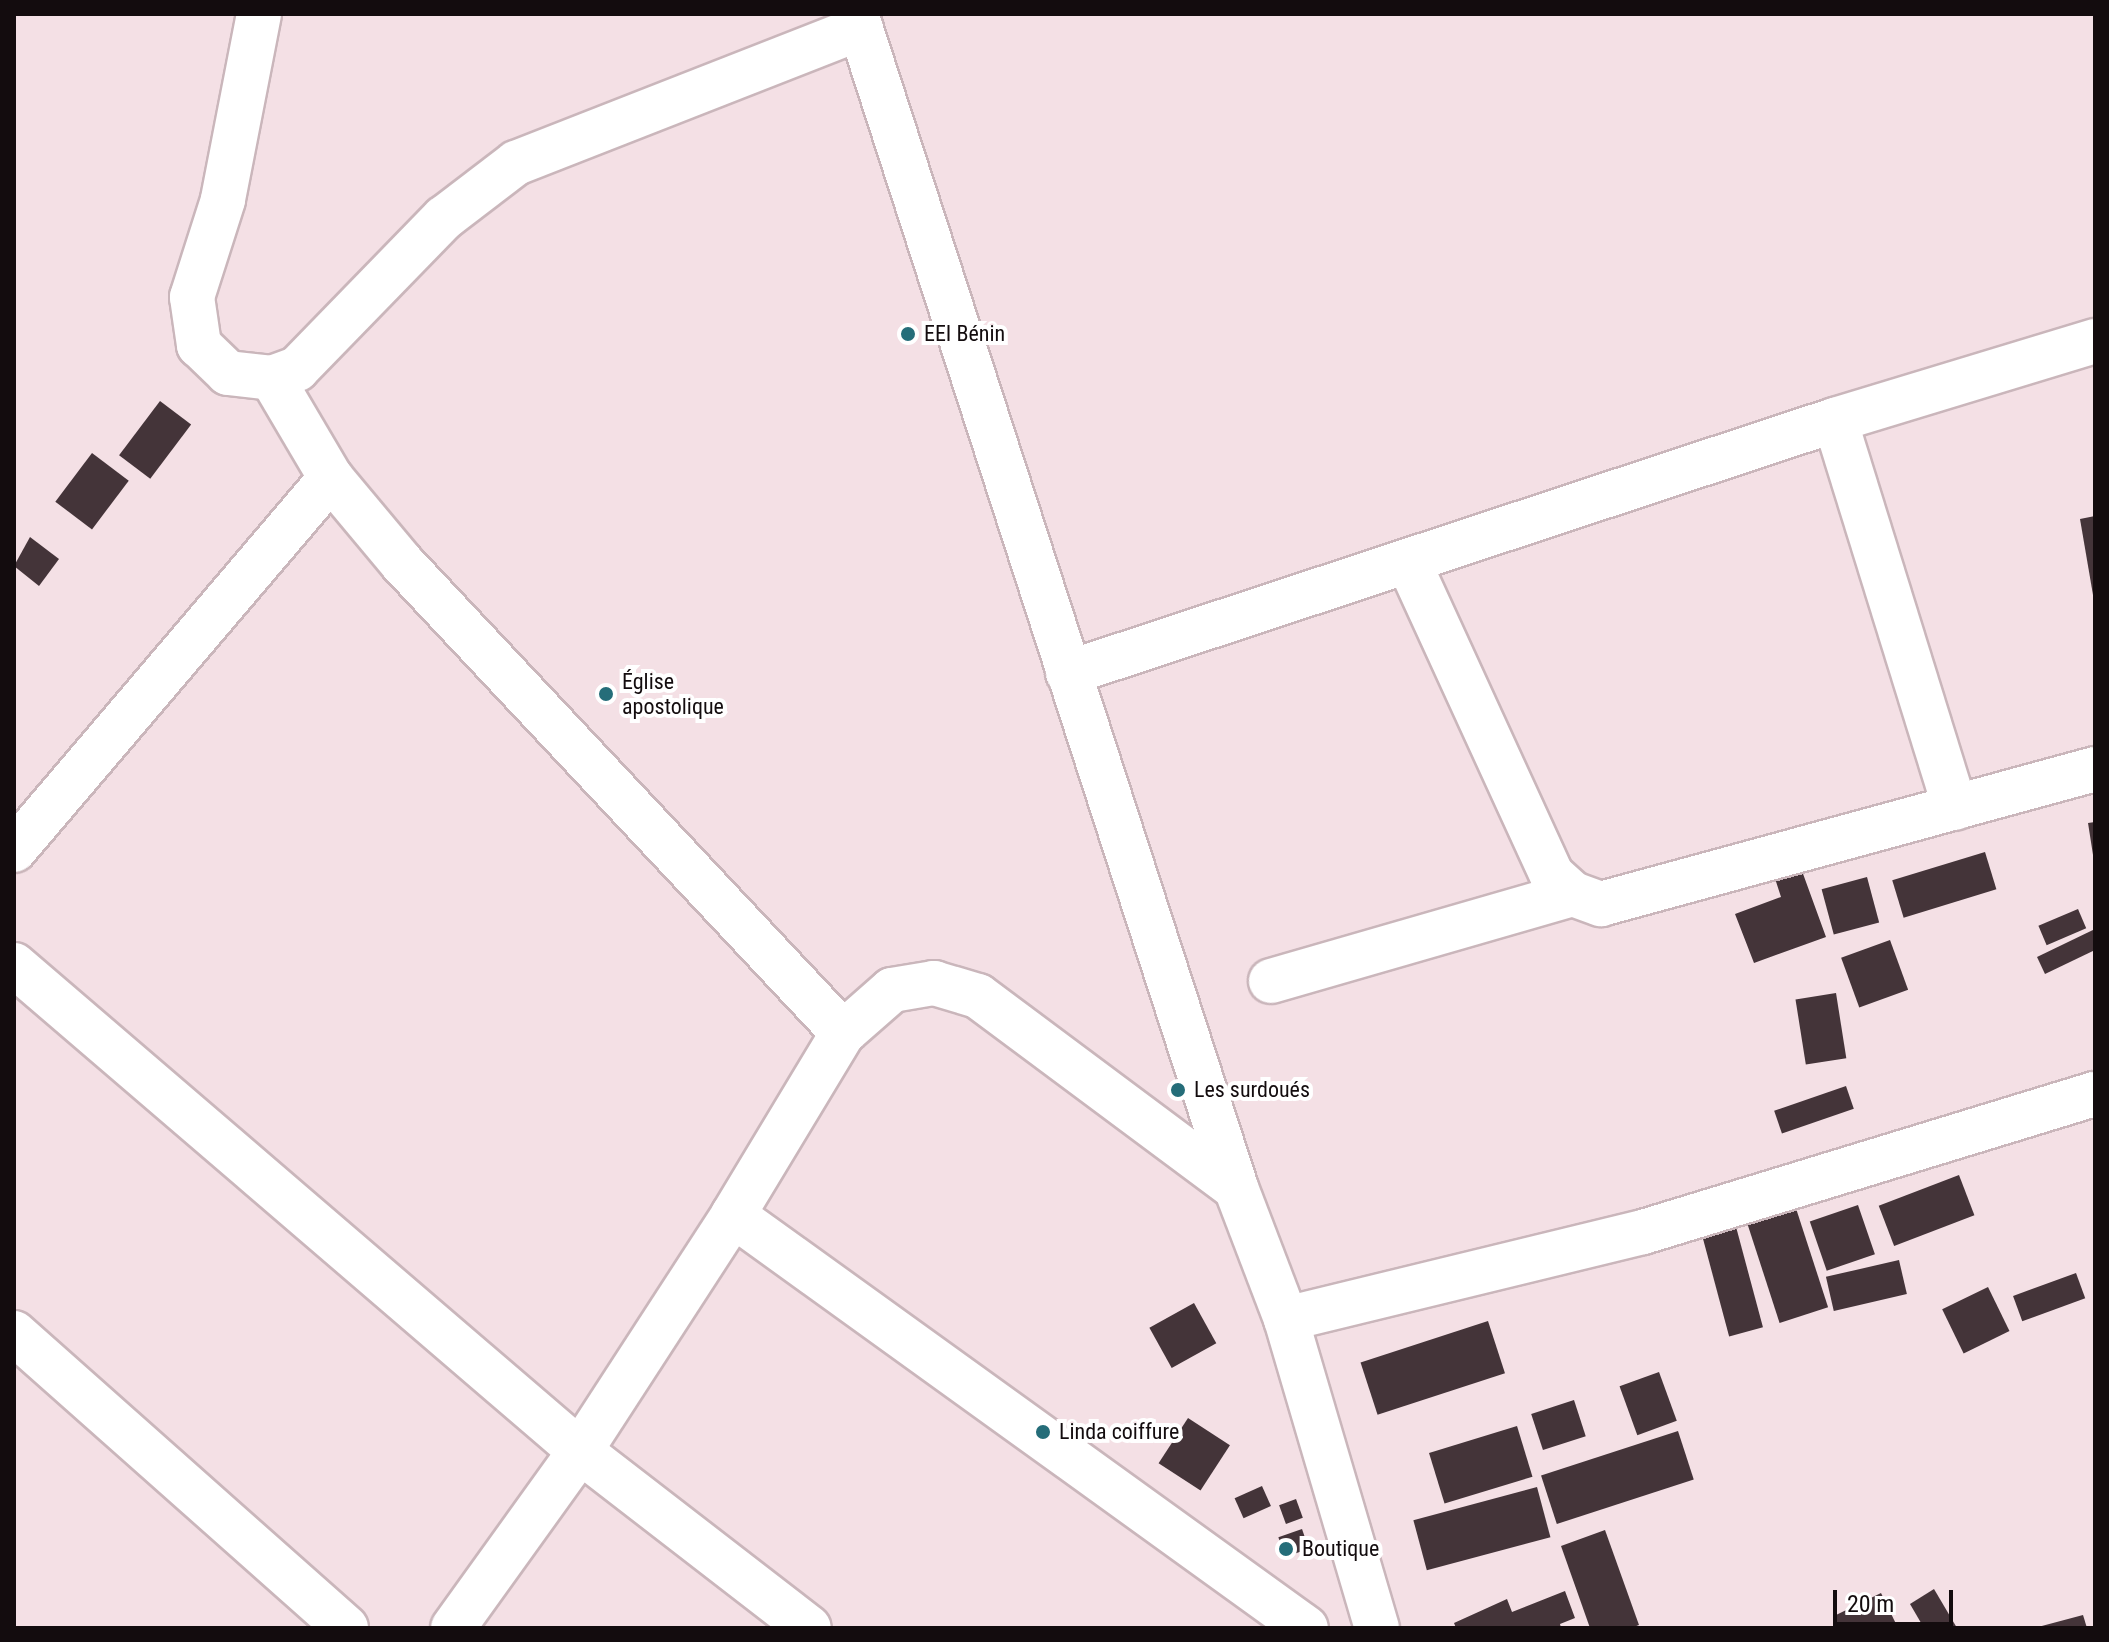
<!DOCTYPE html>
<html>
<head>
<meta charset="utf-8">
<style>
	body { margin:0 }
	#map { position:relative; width:2109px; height:1642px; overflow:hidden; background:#f4e0e5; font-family:"Roboto Condensed",sans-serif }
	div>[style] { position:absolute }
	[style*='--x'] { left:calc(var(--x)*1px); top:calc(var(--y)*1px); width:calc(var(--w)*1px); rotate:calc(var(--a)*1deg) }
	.building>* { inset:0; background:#443439; transform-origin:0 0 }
	.roads { filter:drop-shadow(2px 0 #cab6bb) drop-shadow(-2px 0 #cab6bb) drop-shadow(0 2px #cab6bb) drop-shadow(0 -2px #cab6bb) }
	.minor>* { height:44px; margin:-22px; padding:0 22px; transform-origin:22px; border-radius:22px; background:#fff }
	.dots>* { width:22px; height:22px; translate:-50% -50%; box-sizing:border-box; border:4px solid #fff; border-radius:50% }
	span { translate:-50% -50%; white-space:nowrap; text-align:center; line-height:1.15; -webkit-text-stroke:8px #fff; paint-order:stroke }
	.poi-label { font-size:22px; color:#130c0e }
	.left { translate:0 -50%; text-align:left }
	.frame { position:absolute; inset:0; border:16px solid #130c0e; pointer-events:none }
	.scale { position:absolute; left:1833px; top:1590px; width:120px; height:36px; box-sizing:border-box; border:4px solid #130c0e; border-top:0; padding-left:10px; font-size:24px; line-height:28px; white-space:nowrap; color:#130c0e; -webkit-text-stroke:6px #fff; paint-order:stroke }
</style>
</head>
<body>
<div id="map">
	<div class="building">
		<i style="left:160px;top:401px;width:39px;height:68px;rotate:37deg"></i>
		<i style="left:92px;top:453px;width:46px;height:61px;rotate:37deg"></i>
		<i style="clip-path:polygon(2095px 516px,2095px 595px,2093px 595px,2080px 519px)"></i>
		<i style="clip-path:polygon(30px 537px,59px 559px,39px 586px,14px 566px)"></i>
		<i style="clip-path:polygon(2095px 822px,2095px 855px,2093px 855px,2088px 823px)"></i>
		<i style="left:1985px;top:852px;width:39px;height:97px;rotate:73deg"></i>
		<i style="clip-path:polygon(1798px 860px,1826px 937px,1754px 963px,1735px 914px,1781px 897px,1772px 869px)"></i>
		<i style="left:1867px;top:877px;width:47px;height:47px;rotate:75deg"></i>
		<i style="left:2078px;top:909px;width:21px;height:43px;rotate:67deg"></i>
		<i style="clip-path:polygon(2095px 929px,2095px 950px,2045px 974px,2037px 957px)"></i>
		<i style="left:1890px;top:940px;width:53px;height:52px;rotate:70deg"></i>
		<i style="left:1836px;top:993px;width:66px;height:41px;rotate:81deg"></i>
		<i style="left:1846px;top:1086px;width:24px;height:76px;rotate:71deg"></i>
		<i style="left:1959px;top:1175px;width:43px;height:86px;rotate:69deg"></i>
		<i style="left:1791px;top:1193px;width:120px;height:51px;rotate:72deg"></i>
		<i style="left:1858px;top:1205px;width:52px;height:51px;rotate:71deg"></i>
		<i style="left:1735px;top:1223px;width:108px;height:35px;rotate:75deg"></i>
		<i style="left:1899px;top:1260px;width:35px;height:75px;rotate:77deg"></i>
		<i style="left:2076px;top:1273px;width:27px;height:67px;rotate:70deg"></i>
		<i style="left:1988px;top:1287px;width:49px;height:51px;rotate:64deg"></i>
		<i style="left:1194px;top:1303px;width:46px;height:51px;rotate:61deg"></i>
		<i style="left:1488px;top:1321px;width:55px;height:134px;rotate:72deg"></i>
		<i style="left:1659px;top:1372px;width:52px;height:42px;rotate:70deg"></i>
		<i style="left:1574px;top:1400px;width:38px;height:45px;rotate:72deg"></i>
		<i style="left:1188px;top:1418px;width:50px;height:54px;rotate:33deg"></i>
		<i style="left:1517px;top:1426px;width:53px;height:92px;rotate:73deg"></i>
		<i style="left:1678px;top:1431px;width:51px;height:144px;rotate:72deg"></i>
		<i style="left:1262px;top:1486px;width:22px;height:30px;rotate:66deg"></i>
		<i style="left:1537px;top:1487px;width:52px;height:128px;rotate:75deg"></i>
		<i style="left:1296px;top:1499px;width:20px;height:18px;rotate:70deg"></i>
		<i style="left:1302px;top:1529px;width:21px;height:25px;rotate:71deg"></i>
		<i style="clip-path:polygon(1605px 1530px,1639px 1625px,1631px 1628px,1590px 1628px,1561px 1546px)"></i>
		<i style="clip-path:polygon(1934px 1589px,1957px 1628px,1924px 1628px,1910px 1604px)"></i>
		<i style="clip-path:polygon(1565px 1591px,1575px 1618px,1560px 1624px,1561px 1628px,1456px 1628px,1454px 1623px,1507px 1599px,1512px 1612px)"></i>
		<i style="clip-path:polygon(1881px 1593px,1898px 1628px,1840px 1628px,1834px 1616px)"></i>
		<i style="clip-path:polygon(2083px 1615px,2087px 1628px,2038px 1628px,2038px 1627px)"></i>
	</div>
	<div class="roads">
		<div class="minor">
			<i style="--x:259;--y:14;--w:189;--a:101"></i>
			<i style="--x:223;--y:200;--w:102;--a:107.7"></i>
			<i style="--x:192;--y:297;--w:49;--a:81.7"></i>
			<i style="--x:199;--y:345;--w:40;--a:44"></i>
			<i style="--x:228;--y:373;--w:44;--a:6.5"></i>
			<i style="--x:272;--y:378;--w:27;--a:-20"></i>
			<i style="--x:297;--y:369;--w:211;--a:-45.8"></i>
			<i style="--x:444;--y:218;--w:91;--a:-37.4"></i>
			<i style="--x:516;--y:163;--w:370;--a:-21.4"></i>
			<i style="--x:856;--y:14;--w:1234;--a:72.06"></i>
			<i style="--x:1236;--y:1188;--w:140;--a:69.1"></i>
			<i style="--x:1286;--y:1319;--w:322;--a:73.6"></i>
			<i style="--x:272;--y:378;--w:116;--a:59.5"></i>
			<i style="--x:1835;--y:420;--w:406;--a:72.8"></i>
			<i style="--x:1408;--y:561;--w:345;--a:65.4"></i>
			<i style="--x:1552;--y:875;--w:28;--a:42"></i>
			<i style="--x:1573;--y:894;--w:30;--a:20"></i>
			<i style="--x:1601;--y:904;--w:512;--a:-15.28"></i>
			<i style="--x:1068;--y:673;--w:808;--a:-18.26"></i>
			<i style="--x:1835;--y:420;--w:272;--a:-16.9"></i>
			<i style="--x:14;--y:850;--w:489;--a:-49.6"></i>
			<i style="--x:331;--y:478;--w:111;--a:50.1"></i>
			<i style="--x:402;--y:563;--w:645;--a:46.82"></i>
			<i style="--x:14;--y:965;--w:746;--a:40.65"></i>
			<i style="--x:580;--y:1451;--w:289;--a:37.7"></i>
			<i style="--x:1271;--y:981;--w:314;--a:-16.1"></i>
			<i style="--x:733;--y:1215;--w:706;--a:35.78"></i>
			<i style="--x:1286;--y:1319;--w:367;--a:-13.7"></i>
			<i style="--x:1643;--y:1232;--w:473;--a:-17"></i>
			<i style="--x:14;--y:1333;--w:444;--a:41.6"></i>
			<i style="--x:453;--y:1628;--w:218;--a:-54.3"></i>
			<i style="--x:580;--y:1451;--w:281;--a:-57"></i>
			<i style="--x:733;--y:1215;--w:213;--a:-58.9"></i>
			<i style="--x:843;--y:1033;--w:65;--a:-41.3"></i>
			<i style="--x:892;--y:990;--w:43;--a:-9.5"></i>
			<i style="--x:934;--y:983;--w:46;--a:16.5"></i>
			<i style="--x:978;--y:996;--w:322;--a:36.7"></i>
		</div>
	</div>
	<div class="dots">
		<i style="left:908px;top:334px;background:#256d79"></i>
		<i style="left:606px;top:694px;background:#256d79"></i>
		<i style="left:1178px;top:1090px;background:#256d79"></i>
		<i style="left:1043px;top:1432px;background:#256d79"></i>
		<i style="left:1286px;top:1549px;background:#256d79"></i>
	</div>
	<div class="poi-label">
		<span class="left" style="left:924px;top:334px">EEI Bénin</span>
		<span class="left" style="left:622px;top:694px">Église<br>apostolique</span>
		<span class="left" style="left:1194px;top:1090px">Les surdoués</span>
		<span class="left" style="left:1059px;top:1432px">Linda coiffure</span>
		<span class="left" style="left:1302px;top:1549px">Boutique</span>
	</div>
	<div class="frame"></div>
	<div class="scale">20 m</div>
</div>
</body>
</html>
